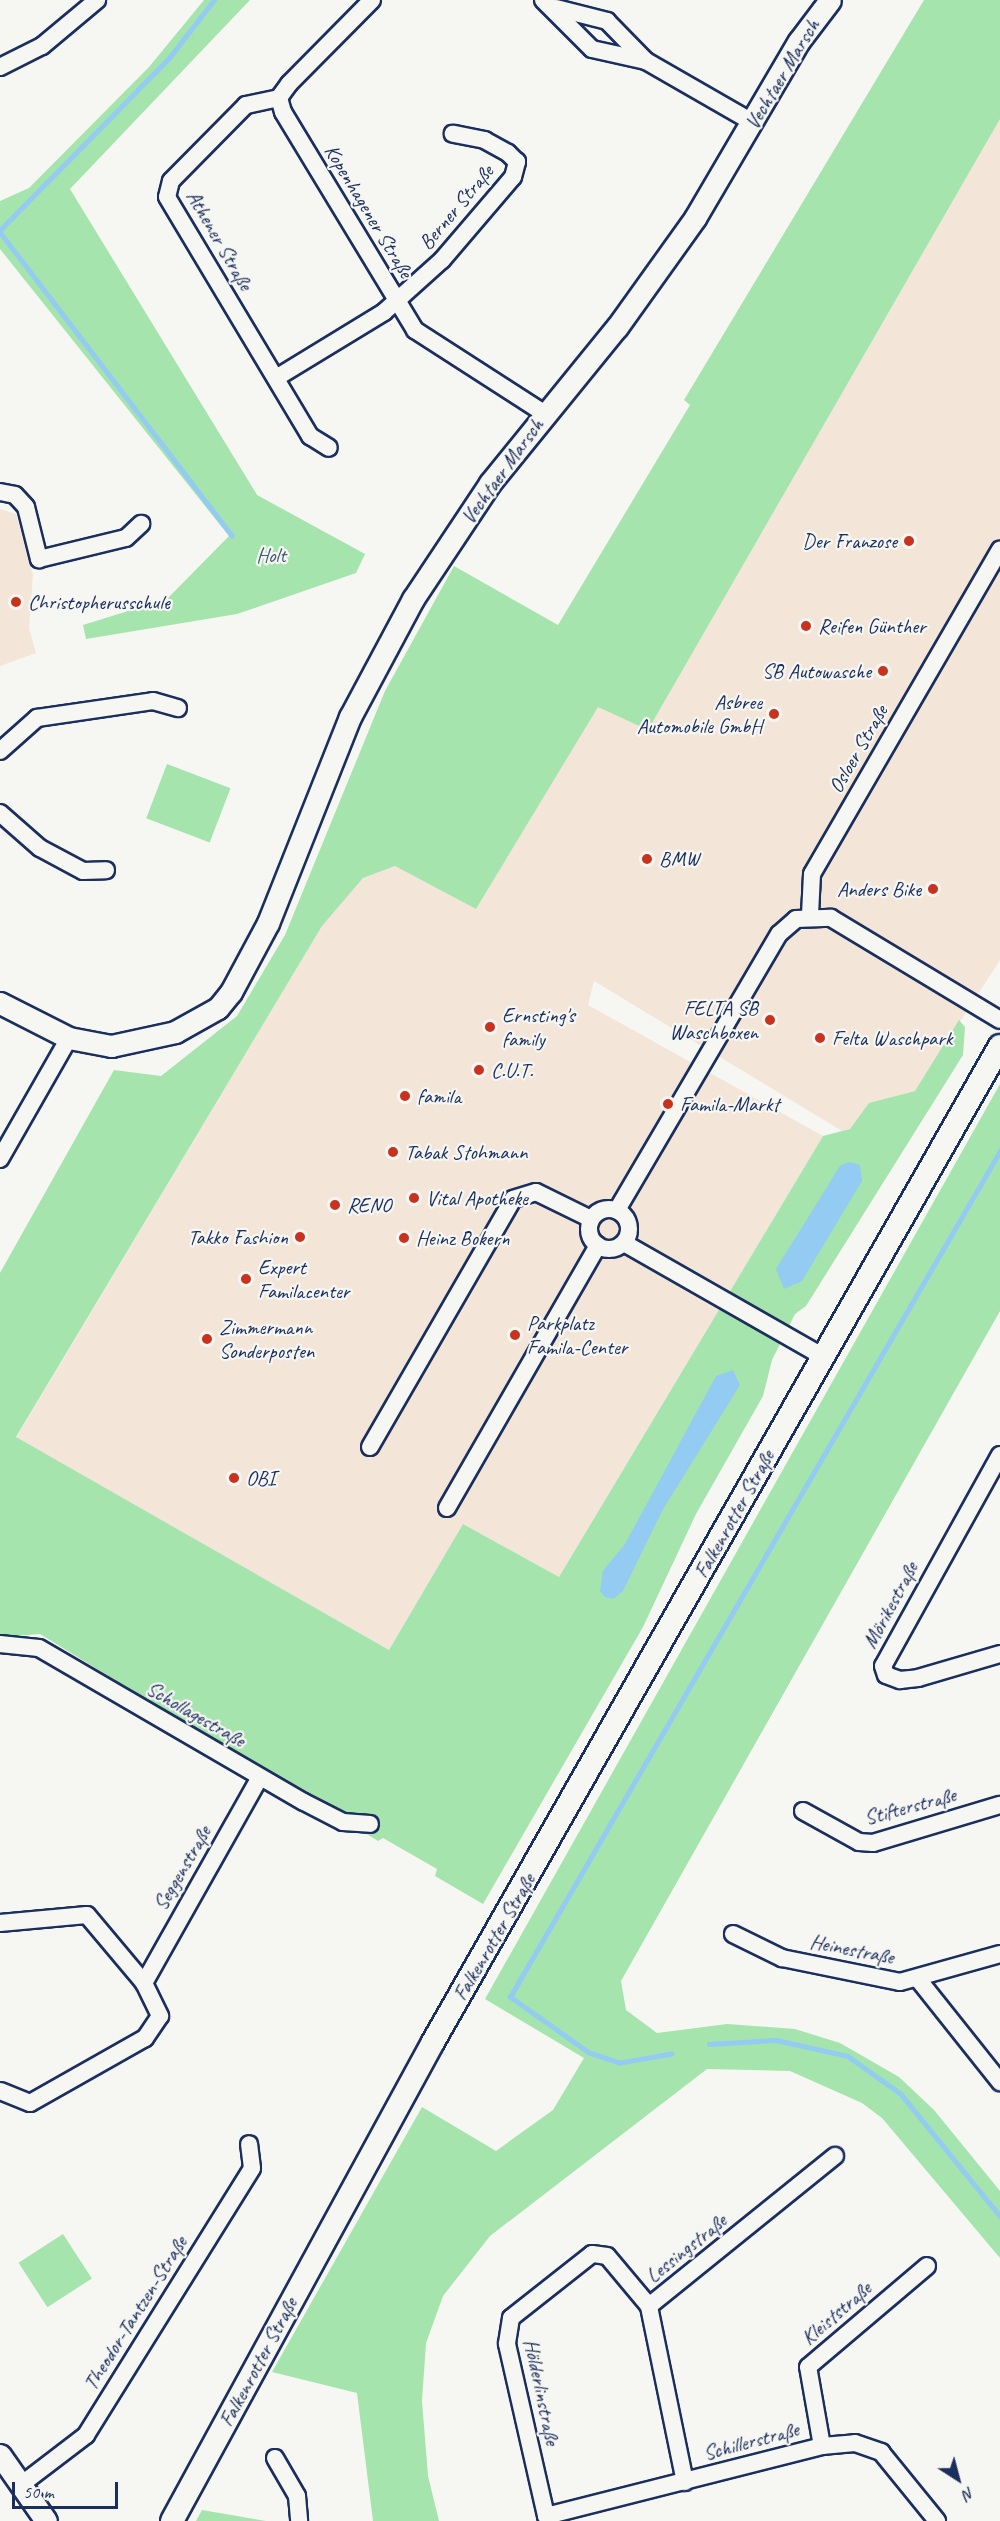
<!DOCTYPE html>
<html>
<head>
<meta charset="utf-8">
<style>
	body { margin:0 }
	#map { position:relative; width:1000px; height:2521px; overflow:hidden; background:#f6f6f2; font-family:Caveat,sans-serif }
	div>[style] { position:absolute }
	[style*='--x'] { left:calc(var(--x)*1px); top:calc(var(--y)*1px); width:calc(var(--w)*1px); rotate:calc(var(--a)*1deg) }
	.built>* { inset:0; background:#f3e6d8 }
	.green>* { inset:0; background:#a5e4ac; transform-origin:0 0 }
	.water>* { inset:0; background:#93cbf2 }
	.stream>* { height:4.5px; margin:-2.25px; padding:0 2.25px; transform-origin:2.25px; border-radius:2.25px; background:#93cbf2 }
	.roads { filter:drop-shadow(2px 0 #1b2f5e) drop-shadow(-2px 0 #1b2f5e) drop-shadow(0 2px #1b2f5e) drop-shadow(0 -2px #1b2f5e) }
	.minor>* { height:16px; margin:-8px; padding:0 8px; transform-origin:8px; border-radius:8px; background:#f6f6f2 }
	.minor>.ring { margin:-8px; padding:0; box-sizing:content-box; background:none; border:16px solid #f6f6f2; border-radius:50% }
	.tertiary>* { height:21px; margin:-10.5px; padding:0 10.5px; transform-origin:10.5px; border-radius:10.5px; background:#f6f6f2 }
	.secondary>* { height:22px; margin:-11px; padding:0 11px; transform-origin:11px; border-radius:11px; background:#f6f6f2 }
	.dots>* { width:16px; height:16px; translate:-50% -50%; box-sizing:border-box; border:3px solid #f6f6f2; border-radius:50% }
	span { translate:-50% -50%; white-space:nowrap; text-align:center; line-height:1.15; -webkit-text-stroke:4.5px #f6f6f2; paint-order:stroke }
	.street-label { font-size:21px; color:#1b2f5e }
	.poi-label { font-size:21px; color:#1b2f5e }
	.right { translate:-100% -50%; text-align:right }
	.left { translate:0 -50%; text-align:left }
	.park-label { font-size:21px; color:#3e5c72 }
	.north { position:absolute; left:928px; top:2449px; width:60px; height:60px; -webkit-text-stroke:4px #f6f6f2; paint-order:stroke; rotate:144deg; font-size:16px; font-weight:700; line-height:24px; text-align:center; color:#1b2f5e }
	.north::after { content:''; display:block; margin:auto; width:21px; height:27px; background:#1b2f5e; clip-path:polygon(50% 0,100% 100%,50% 72%,0 100%) }
	.scale { position:absolute; left:12px; top:2482px; width:106px; height:27px; box-sizing:border-box; border:3px solid #1b2f5e; border-top:0; padding-left:8px; font-size:18px; line-height:21px; white-space:nowrap; color:#1b2f5e; -webkit-text-stroke:4px #f6f6f2; paint-order:stroke }
</style>
</head>
<body>
<div id="map">
	<div class="built">
		<i style="clip-path:polygon(1000px 119px,1000px 960px,915px 1091px,870px 1103px,850px 1129px,842px 1131px,594px 981px,588px 1005px,823px 1136px,559px 1577px,463px 1524px,389px 1650px,16px 1438px,322px 926px,363px 878px,395px 866px,476px 909px,598px 706px,648px 730px)"></i>
		<i style="clip-path:polygon(0 509px,16px 514px,33px 575px,29px 628px,36px 653px,0 666px)"></i>
	</div>
	<div class="green">
		<i style="clip-path:polygon(204px 0,250px 0,70px 189px,257px 495px,365px 554px,356px 573px,237px 614px,86px 639px,83px 625px,167px 599px,229px 536px,0 249px,0 201px,29px 188px,149px 67px)"></i>
		<i style="clip-path:polygon(924px 0,1000px 0,1000px 119px,648px 730px,598px 707px,476px 909px,395px 866px,363px 878px,322px 926px,16px 1437px,389px 1650px,463px 1524px,559px 1577px,823px 1136px,850px 1129px,869px 1103px,915px 1091px,959px 1020px,965px 1027px,963px 1055px,806px 1306px,795px 1314px,772px 1360px,763px 1396px,696px 1514px,643px 1627px,483px 1904px,435px 1876px,437px 1869px,383px 1838px,378px 1841px,40px 1634px,0 1637px,0 1273px,114px 1070px,161px 1076px,237px 1016px,285px 935px,385px 691px,454px 566px,558px 625px,690px 405px,684px 400px)"></i>
		<i style="left:167px;top:764px;width:68px;height:58px;rotate:21deg"></i>
		<i style="clip-path:polygon(1000px 1084px,1000px 1311px,621px 1981px,626px 2010px,657px 2033px,727px 2024px,795px 2029px,840px 2043px,899px 2077px,934px 2110px,1000px 2191px,1000px 2258px,882px 2118px,862px 2103px,790px 2071px,707px 2069px,490px 2236px,443px 2296px,426px 2343px,422px 2401px,428px 2476px,439px 2521px,373px 2521px,357px 2393px,272px 2372px,422px 2107px,496px 2151px,553px 2110px,584px 2058px,485px 1999px)"></i>
		<i style="left:63px;top:2234px;width:53px;height:53px;rotate:57deg"></i>
		<i style="clip-path:polygon(202px 2510px,266px 2521px,196px 2521px)"></i>
	</div>
	<div class="water">
		<i style="clip-path:polygon(849px 1162px,860px 1165px,862px 1181px,802px 1281px,784px 1289px,776px 1269px,840px 1166px)"></i>
		<i style="clip-path:polygon(733px 1370px,740px 1385px,662px 1511px,623px 1591px,613px 1599px,605px 1597px,600px 1591px,603px 1571px,625px 1544px,716px 1376px)"></i>
	</div>
	<div class="stream">
		<i style="--x:0;--y:230;--w:241;--a:-45.5"></i>
		<i style="--x:169;--y:58;--w:73;--a:-52.2"></i>
		<i style="--x:0;--y:232;--w:382;--a:52.6"></i>
		<i style="--x:709;--y:2044;--w:67;--a:-3.4"></i>
		<i style="--x:776;--y:2040;--w:74;--a:12.5"></i>
		<i style="--x:848;--y:2056;--w:65;--a:35.6"></i>
		<i style="--x:901;--y:2094;--w:157;--a:50.9"></i>
		<i style="--x:672;--y:2054;--w:53;--a:170.2"></i>
		<i style="--x:620;--y:2063;--w:33;--a:-162"></i>
		<i style="--x:589;--y:2053;--w:97;--a:-144.7"></i>
		<i style="--x:510;--y:1997;--w:978;--a:-59.92"></i>
	</div>
	<div class="roads">
		<div class="minor">
			<i style="--x:372;--y:0;--w:118;--a:134.7"></i>
			<i style="--x:289;--y:84;--w:17;--a:126"></i>
			<i style="--x:279;--y:98;--w:15;--a:74"></i>
			<i style="--x:283;--y:112;--w:255;--a:58.8"></i>
			<i style="--x:415;--y:330;--w:153;--a:32.8"></i>
			<i style="--x:543;--y:0;--w:69;--a:45"></i>
			<i style="--x:592;--y:49;--w:55;--a:12.5"></i>
			<i style="--x:556;--y:8;--w:53;--a:14.3"></i>
			<i style="--x:607;--y:21;--w:56;--a:45.7"></i>
			<i style="--x:646;--y:61;--w:122;--a:29.9"></i>
			<i style="--x:0;--y:67;--w:47;--a:-26.6"></i>
			<i style="--x:42;--y:46;--w:72;--a:-39.9"></i>
			<i style="--x:279;--y:98;--w:34;--a:168"></i>
			<i style="--x:246;--y:105;--w:107;--a:134.6"></i>
			<i style="--x:171;--y:181;--w:16;--a:104"></i>
			<i style="--x:167;--y:197;--w:279;--a:59.1"></i>
			<i style="--x:310;--y:436;--w:22;--a:32"></i>
			<i style="--x:276;--y:378;--w:127;--a:-31.4"></i>
			<i style="--x:384;--y:312;--w:78;--a:-41.9"></i>
			<i style="--x:442;--y:260;--w:109;--a:-49.5"></i>
			<i style="--x:513;--y:177;--w:16;--a:-75"></i>
			<i style="--x:517;--y:162;--w:13;--a:-135"></i>
			<i style="--x:508;--y:153;--w:26;--a:-151"></i>
			<i style="--x:485;--y:140;--w:33;--a:-169"></i>
			<i style="--x:0;--y:492;--w:15;--a:11"></i>
			<i style="--x:15;--y:495;--w:16;--a:47"></i>
			<i style="--x:26;--y:507;--w:54;--a:76"></i>
			<i style="--x:39;--y:559;--w:89;--a:-13.6"></i>
			<i style="--x:126;--y:538;--w:21;--a:-43"></i>
			<i style="--x:0;--y:751;--w:50;--a:-41.7"></i>
			<i style="--x:37;--y:718;--w:117;--a:-8.3"></i>
			<i style="--x:153;--y:701;--w:26;--a:16"></i>
			<i style="--x:0;--y:813;--w:53;--a:41.2"></i>
			<i style="--x:40;--y:848;--w:49;--a:28.1"></i>
			<i style="--x:83;--y:871;--w:23;--a:-2"></i>
			<i style="--x:810;--y:915;--w:41;--a:-87.2"></i>
			<i style="--x:812;--y:874;--w:375;--a:-59.9"></i>
			<i style="--x:0;--y:1159;--w:139;--a:-60.3"></i>
			<i class="ring" style="left:589px;top:1209px;width:24px;height:24px"></i>
			<i style="--x:617;--y:1210;--w:320;--a:-59.6"></i>
			<i style="--x:779;--y:934;--w:23;--a:-41"></i>
			<i style="--x:796;--y:919;--w:35;--a:-2"></i>
			<i style="--x:831;--y:918;--w:197;--a:31.1"></i>
			<i style="--x:624;--y:1243;--w:228;--a:29.7"></i>
			<i style="--x:370;--y:1447;--w:286;--a:-60"></i>
			<i style="--x:513;--y:1199;--w:24;--a:-17"></i>
			<i style="--x:536;--y:1192;--w:61;--a:26.1"></i>
			<i style="--x:1000;--y:1455;--w:241;--a:119"></i>
			<i style="--x:883;--y:1666;--w:9;--a:72"></i>
			<i style="--x:886;--y:1675;--w:15;--a:20"></i>
			<i style="--x:900;--y:1680;--w:18;--a:-6"></i>
			<i style="--x:918;--y:1678;--w:85;--a:-16.3"></i>
			<i style="--x:447;--y:1508;--w:303;--a:-60.1"></i>
			<i style="--x:0;--y:1644;--w:39;--a:6"></i>
			<i style="--x:39;--y:1648;--w:306;--a:30.2"></i>
			<i style="--x:304;--y:1802;--w:44;--a:27.1"></i>
			<i style="--x:343;--y:1822;--w:27;--a:4"></i>
			<i style="--x:803;--y:1811;--w:64;--a:29"></i>
			<i style="--x:859;--y:1842;--w:14;--a:4"></i>
			<i style="--x:873;--y:1843;--w:133;--a:-16.7"></i>
			<i style="--x:0;--y:1923;--w:87;--a:-5.3"></i>
			<i style="--x:87;--y:1915;--w:89;--a:50"></i>
			<i style="--x:144;--y:1983;--w:37;--a:64"></i>
			<i style="--x:160;--y:2016;--w:27;--a:124"></i>
			<i style="--x:145;--y:2038;--w:132;--a:150.5"></i>
			<i style="--x:30;--y:2103;--w:32;--a:-158"></i>
			<i style="--x:733;--y:1934;--w:55;--a:26.1"></i>
			<i style="--x:782;--y:1958;--w:120;--a:11.5"></i>
			<i style="--x:900;--y:1982;--w:104;--a:-15.6"></i>
			<i style="--x:918;--y:1979;--w:132;--a:51.5"></i>
			<i style="--x:144;--y:1983;--w:236;--a:-60.6"></i>
			<i style="--x:649;--y:2306;--w:65;--a:-130"></i>
			<i style="--x:607;--y:2256;--w:15;--a:-172"></i>
			<i style="--x:592;--y:2254;--w:103;--a:141.7"></i>
			<i style="--x:511;--y:2318;--w:26;--a:99"></i>
			<i style="--x:507;--y:2344;--w:176;--a:77.2"></i>
			<i style="--x:546;--y:2516;--w:285;--a:-14.2"></i>
			<i style="--x:822;--y:2446;--w:33;--a:-5"></i>
			<i style="--x:855;--y:2443;--w:28;--a:19"></i>
			<i style="--x:881;--y:2452;--w:89;--a:50.9"></i>
			<i style="--x:822;--y:2446;--w:80;--a:-100"></i>
			<i style="--x:808;--y:2367;--w:156;--a:-40.3"></i>
			<i style="--x:275;--y:2458;--w:44;--a:59.9"></i>
			<i style="--x:297;--y:2496;--w:25;--a:85"></i>
			<i style="--x:685;--y:2482;--w:180;--a:-101.6"></i>
			<i style="--x:649;--y:2306;--w:239;--a:-38.9"></i>
			<i style="--x:22;--y:2484;--w:81;--a:-37.4"></i>
			<i style="--x:86;--y:2435;--w:314;--a:-58.1"></i>
			<i style="--x:252;--y:2168;--w:24;--a:-97"></i>
		</div>
		<div class="tertiary">
			<i style="--x:0;--y:1003;--w:77;--a:26.9"></i>
			<i style="--x:69;--y:1038;--w:43;--a:10.8"></i>
			<i style="--x:111;--y:1046;--w:66;--a:-12.3"></i>
			<i style="--x:175;--y:1032;--w:49;--a:-29.2"></i>
			<i style="--x:218;--y:1008;--w:21;--a:-51"></i>
			<i style="--x:231;--y:992;--w:78;--a:-61.8"></i>
			<i style="--x:268;--y:923;--w:222;--a:-68.3"></i>
			<i style="--x:350;--y:717;--w:134;--a:-61.9"></i>
			<i style="--x:413;--y:599;--w:139;--a:-56.4"></i>
			<i style="--x:490;--y:483;--w:201;--a:-50.9"></i>
			<i style="--x:617;--y:327;--w:134;--a:-54.4"></i>
			<i style="--x:695;--y:218;--w:205;--a:-59.6"></i>
			<i style="--x:799;--y:41;--w:51;--a:-52.9"></i>
			<i style="--x:0;--y:2455;--w:80;--a:55.1"></i>
		</div>
		<div class="secondary">
			<i style="--x:172;--y:2521;--w:545;--a:-61.41"></i>
			<i style="--x:433;--y:2042;--w:1146;--a:-60.35"></i>
		</div>
	</div>
	<div class="dots">
		<i style="left:909px;top:541px;background:#c8321e"></i>
		<i style="left:16px;top:602px;background:#c8321e"></i>
		<i style="left:806px;top:626px;background:#c8321e"></i>
		<i style="left:883px;top:671px;background:#c8321e"></i>
		<i style="left:774px;top:714px;background:#c8321e"></i>
		<i style="left:647px;top:859px;background:#c8321e"></i>
		<i style="left:933px;top:889px;background:#c8321e"></i>
		<i style="left:770px;top:1020px;background:#c8321e"></i>
		<i style="left:490px;top:1027px;background:#c8321e"></i>
		<i style="left:820px;top:1038px;background:#c8321e"></i>
		<i style="left:479px;top:1070px;background:#c8321e"></i>
		<i style="left:405px;top:1096px;background:#c8321e"></i>
		<i style="left:668px;top:1104px;background:#c8321e"></i>
		<i style="left:393px;top:1152px;background:#c8321e"></i>
		<i style="left:414px;top:1198px;background:#c8321e"></i>
		<i style="left:335px;top:1205px;background:#c8321e"></i>
		<i style="left:300px;top:1237px;background:#c8321e"></i>
		<i style="left:404px;top:1238px;background:#c8321e"></i>
		<i style="left:246px;top:1279px;background:#c8321e"></i>
		<i style="left:515px;top:1335px;background:#c8321e"></i>
		<i style="left:207px;top:1339px;background:#c8321e"></i>
		<i style="left:234px;top:1478px;background:#c8321e"></i>
	</div>
	<div class="street-label">
		<span style="left:782px;top:74px;rotate:-59deg">Vechtaer Marsch</span>
		<span style="left:456px;top:207px;rotate:-50deg">Berner Straße</span>
		<span style="left:369px;top:211px;rotate:59deg">Kopenhagener Straße</span>
		<span style="left:220px;top:240px;rotate:60deg">Athener Straße</span>
		<span style="left:502px;top:471px;rotate:-54deg">Vechtaer Marsch</span>
		<span style="left:858px;top:749px;rotate:-60deg">Osloer Straße</span>
		<span style="left:734px;top:1514px;rotate:-61deg">Falkenrotter Straße</span>
		<span style="left:890px;top:1605px;rotate:-62deg">Mörikestraße</span>
		<span style="left:196px;top:1714px;rotate:30deg">Schollagestraße</span>
		<span style="left:910px;top:1806px;rotate:-15deg">Stifterstraße</span>
		<span style="left:182px;top:1868px;rotate:-60deg">Seggenstraße</span>
		<span style="left:494px;top:1937px;rotate:-60deg">Falkenrotter Straße</span>
		<span style="left:852px;top:1949px;rotate:11deg">Heinestraße</span>
		<span style="left:686px;top:2248px;rotate:-39deg">Lessingstraße</span>
		<span style="left:135px;top:2313px;rotate:-58deg">Theodor-Tantzen-Straße</span>
		<span style="left:836px;top:2313px;rotate:-41deg">Kleiststraße</span>
		<span style="left:258px;top:2362px;rotate:-62deg">Falkenrotter Straße</span>
		<span style="left:542px;top:2392px;rotate:78deg">Hölderlinstraße</span>
		<span style="left:751px;top:2441px;rotate:-15deg">Schillerstraße</span>
	</div>
	<div class="poi-label">
		<span class="right" style="left:897px;top:541px">Der Franzose</span>
		<span class="left" style="left:28px;top:602px">Christopherusschule</span>
		<span class="left" style="left:818px;top:626px">Reifen Günther</span>
		<span class="right" style="left:871px;top:671px">SB Autowasche</span>
		<span class="right" style="left:762px;top:714px">Asbree<br>Automobile GmbH</span>
		<span class="left" style="left:659px;top:859px">BMW</span>
		<span class="right" style="left:921px;top:889px">Anders Bike</span>
		<span class="right" style="left:758px;top:1020px">FELTA SB<br>Waschboxen</span>
		<span class="left" style="left:502px;top:1027px">Ernsting's<br>family</span>
		<span class="left" style="left:832px;top:1038px">Felta Waschpark</span>
		<span class="left" style="left:491px;top:1070px">C.U.T.</span>
		<span class="left" style="left:417px;top:1096px">famila</span>
		<span class="left" style="left:680px;top:1104px">Famila-Markt</span>
		<span class="left" style="left:405px;top:1152px">Tabak Stohmann</span>
		<span class="left" style="left:426px;top:1198px">Vital Apotheke</span>
		<span class="left" style="left:347px;top:1205px">RENO</span>
		<span class="right" style="left:288px;top:1237px">Takko Fashion</span>
		<span class="left" style="left:416px;top:1238px">Heinz Bokern</span>
		<span class="left" style="left:258px;top:1279px">Expert<br>Familacenter</span>
		<span class="left" style="left:527px;top:1335px">Parkplatz<br>Famila-Center</span>
		<span class="left" style="left:219px;top:1339px">Zimmermann<br>Sonderposten</span>
		<span class="left" style="left:246px;top:1478px">OBI</span>
	</div>
	<div class="park-label">
		<span style="left:271px;top:555px">Holt</span>
	</div>
	<div class="north">N</div>
	<div class="scale">50 m</div>
</div>
</body>
</html>
